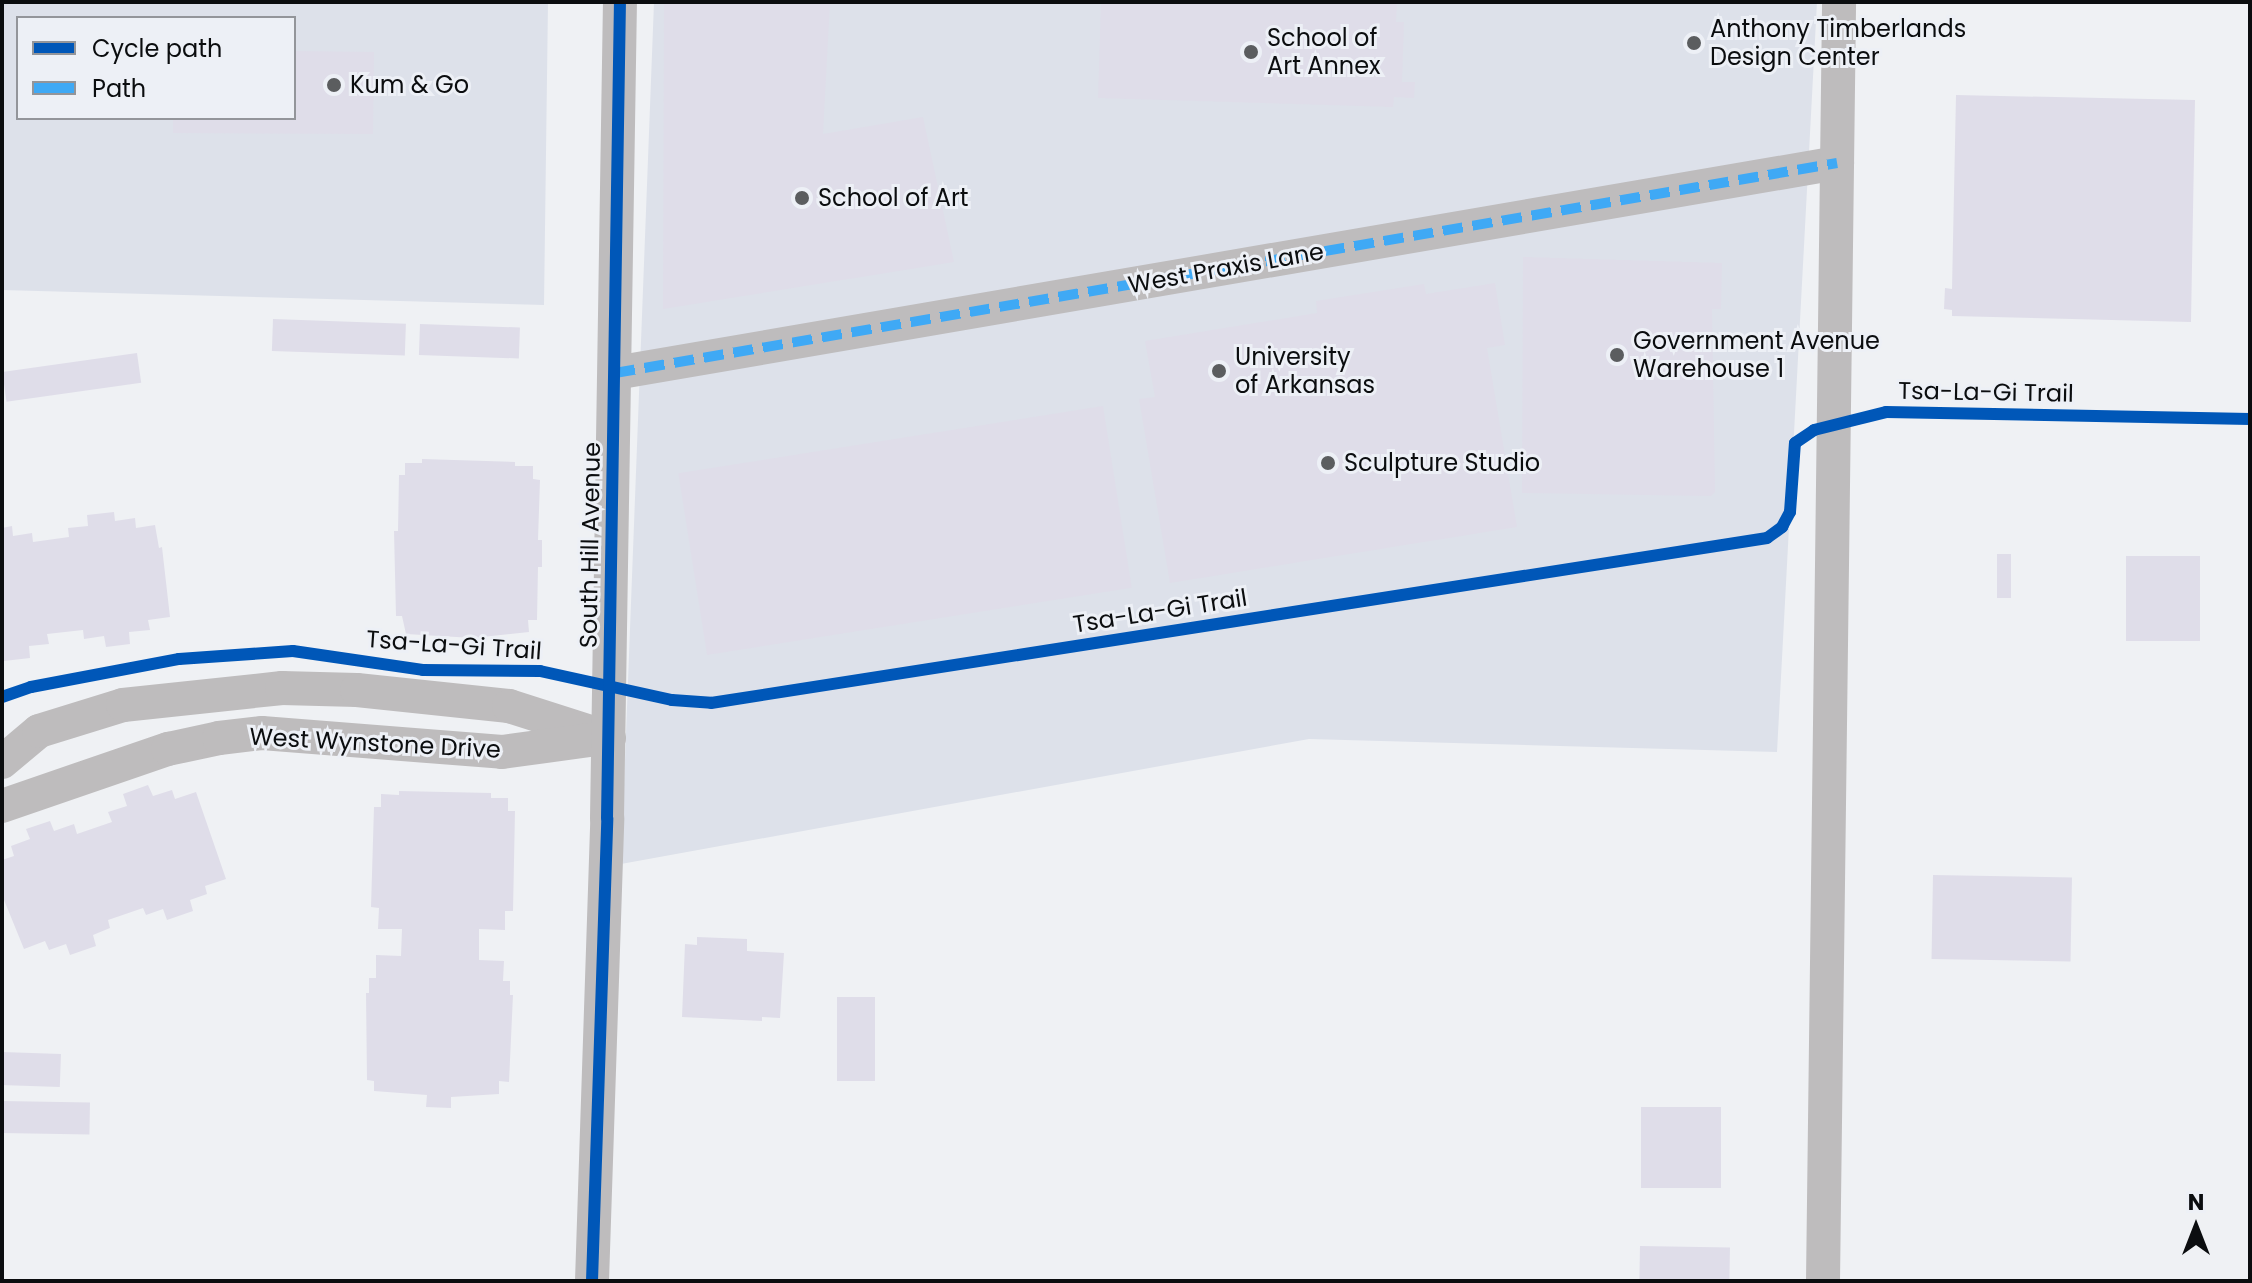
<!DOCTYPE html>
<html>
<head>
<meta charset="utf-8">
<style>
	body { margin:0 }
	#map { position:relative; width:2252px; height:1283px; overflow:hidden; background:#eff1f4; font-family:Poppins,sans-serif }
	div>[style] { position:absolute }
	[style*='--x'] { left:calc(var(--x)*1px); top:calc(var(--y)*1px); width:calc(var(--w)*1px); rotate:calc(var(--a)*1deg) }
	.built>* { inset:0; background:#dde1ea }
	.building>* { inset:0; background:#dfdde9; transform-origin:0 0 }
	.street>* { height:34px; margin:-17px; padding:0 17px; transform-origin:17px; border-radius:17px; background:#bebcbd }
	.quiet>* { height:10px; margin-top:-5px; transform-origin:0; background:repeating-linear-gradient(90deg,#3fa9f5 0 20px,transparent 0 30px) }
	.cycleway>* { height:12px; margin:-6px; padding:0 6px; transform-origin:6px; border-radius:6px; background:#0057b8 }
	.dots>* { width:22px; height:22px; translate:-50% -50%; box-sizing:border-box; border:4px solid #edf0f6; border-radius:50% }
	span { translate:-50% -50%; white-space:nowrap; text-align:center; line-height:1.15; -webkit-text-stroke:6px #edf0f6; paint-order:stroke }
	.poi-label { font-size:24px; color:#0b0d0f }
	.left { translate:0 -50%; text-align:left }
	.street-label { font-size:24px; color:#0b0d0f }
	.frame { position:absolute; inset:0; border:4px solid #0b0d0f; pointer-events:none }
	.legend { position:absolute; left:16px; top:16px; width:280px; height:104px; box-sizing:border-box; background:#edf0f6; border:2px solid #93959a; margin:0; padding:10px 14px; list-style:none; font-size:24px; color:#0b0d0f }
	.legend li { display:flex; align-items:center; gap:16px; height:40px }
	.legend b { width:40px; border:2px solid #93959a }
	.north { position:absolute; left:2156px; top:1187px; width:80px; height:80px; -webkit-text-stroke:6px #edf0f6; paint-order:stroke; rotate:0deg; font-size:22px; font-weight:700; line-height:32px; text-align:center; color:#0b0d0f }
	.north::after { content:''; display:block; margin:auto; width:28px; height:36px; background:#0b0d0f; clip-path:polygon(50% 0,100% 100%,50% 72%,0 100%) }
</style>
</head>
<body>
<div id="map">
	<div class="built">
		<i style="clip-path:polygon(evenodd,2px 2px,548px 2px,544px 305px,2px 290px,2px 2px,18px 18px,294px 18px,294px 118px,18px 118px,18px 18px)"></i>
		<i style="clip-path:polygon(654px 2px,1817px 2px,1777px 752px,1309px 739px,621px 864px)"></i>
	</div>
	<div class="building">
		<i style="clip-path:polygon(664px 2px,830px 2px,823px 134px,923px 117px,954px 262px,663px 309px)"></i>
		<i style="clip-path:polygon(1101px 2px,1397px 2px,1396px 22px,1404px 22px,1402px 82px,1415px 82px,1414px 98px,1394px 97px,1393px 107px,1098px 98px)"></i>
		<i style="clip-path:polygon(294px 51px,374px 52px,373px 134px,173px 133px,173px 118px,294px 118px)"></i>
		<i style="clip-path:polygon(1956px 95px,2195px 100px,2191px 322px,1952px 316px,1952px 310px,1944px 309px,1945px 288px,1952px 289px)"></i>
		<i style="clip-path:polygon(1523px 257px,1722px 263px,1721px 309px,1712px 309px,1715px 492px,1711px 496px,1522px 493px)"></i>
		<i style="clip-path:polygon(1495px 283px,1505px 345px,1487px 348px,1517px 527px,1170px 583px,1139px 399px,1155px 397px,1145px 341px,1317px 313px,1316px 301px,1424px 284px,1426px 294px)"></i>
		<i style="left:273px;top:319px;width:133px;height:32px;rotate:2deg"></i>
		<i style="left:420px;top:324px;width:100px;height:31px;rotate:2deg"></i>
		<i style="left:137px;top:353px;width:30px;height:136px;rotate:82deg"></i>
		<i style="left:1103px;top:406px;width:184px;height:430px;rotate:81deg"></i>
		<i style="clip-path:polygon(422px 459px,515px 462px,515px 466px,533px 466px,533px 479px,540px 480px,538px 540px,542px 540px,542px 567px,538px 567px,537px 620px,528px 620px,529px 632px,473px 638px,406px 634px,402px 616px,396px 616px,394px 531px,398px 531px,399px 475px,405px 475px,405px 463px,422px 463px)"></i>
		<i style="clip-path:polygon(114px 512px,115px 521px,135px 518px,136px 528px,155px 525px,159px 548px,162px 547px,170px 617px,148px 620px,150px 630px,129px 632px,130px 644px,106px 647px,104px 636px,84px 639px,83px 630px,47px 634px,49px 644px,29px 646px,30px 658px,4px 661px,2px 528px,12px 526px,13px 536px,32px 533px,33px 542px,69px 537px,68px 528px,88px 526px,87px 515px)"></i>
		<i style="left:2011px;top:554px;width:44px;height:14px;rotate:90deg"></i>
		<i style="left:2126px;top:556px;width:74px;height:85px"></i>
		<i style="clip-path:polygon(148px 785px,153px 796px,172px 790px,175px 799px,196px 792px,226px 879px,205px 886px,207px 894px,190px 900px,193px 911px,167px 920px,163px 909px,146px 915px,143px 908px,108px 920px,110px 928px,93px 935px,96px 946px,70px 955px,66px 944px,49px 950px,45px 941px,24px 949px,2px 895px,2px 860px,14px 856px,11px 846px,30px 839px,26px 829px,50px 821px,54px 831px,74px 824px,77px 834px,112px 822px,108px 812px,127px 806px,123px 794px)"></i>
		<i style="clip-path:polygon(399px 791px,491px 793px,491px 798px,508px 798px,508px 811px,515px 811px,513px 911px,505px 911px,505px 930px,479px 929px,479px 960px,504px 961px,503px 981px,510px 981px,510px 995px,513px 995px,509px 1082px,499px 1081px,499px 1094px,451px 1097px,451px 1108px,426px 1107px,427px 1095px,374px 1091px,374px 1081px,367px 1080px,366px 993px,369px 993px,369px 978px,376px 978px,376px 955px,401px 956px,402px 929px,378px 929px,379px 908px,371px 907px,374px 807px,381px 807px,381px 794px,399px 795px)"></i>
		<i style="left:1933px;top:875px;width:139px;height:84px;rotate:1deg"></i>
		<i style="clip-path:polygon(697px 937px,747px 939px,747px 951px,784px 953px,780px 1018px,762px 1017px,762px 1021px,682px 1017px,685px 944px,697px 945px)"></i>
		<i style="left:837px;top:997px;width:38px;height:84px"></i>
		<i style="left:2px;top:1052px;width:59px;height:33px;rotate:2deg"></i>
		<i style="left:2px;top:1101px;width:88px;height:32px;rotate:1deg"></i>
		<i style="left:1721px;top:1107px;width:81px;height:80px;rotate:90deg"></i>
		<i style="left:1640px;top:1246px;width:90px;height:35px;rotate:1deg"></i>
	</div>
	<div class="street">
		<i style="--x:615;--y:373;--w:1240;--a:-9.75"></i>
		<i style="--x:2;--y:762;--w:48;--a:-40"></i>
		<i style="--x:39;--y:731;--w:88;--a:-17.2"></i>
		<i style="--x:123;--y:705;--w:160;--a:-6.1"></i>
		<i style="--x:282;--y:688;--w:75;--a:1.5"></i>
		<i style="--x:357;--y:690;--w:153;--a:6"></i>
		<i style="--x:509;--y:706;--w:105;--a:17.7"></i>
		<i style="--x:2;--y:806;--w:176;--a:-19"></i>
		<i style="--x:168;--y:749;--w:52;--a:-12.2"></i>
		<i style="--x:219;--y:738;--w:43;--a:-6.6"></i>
		<i style="--x:262;--y:733;--w:241;--a:4.5"></i>
		<i style="--x:502;--y:752;--w:96;--a:-7.8"></i>
		<i style="--x:592;--y:1281;--w:463;--a:-88.1"></i>
		<i style="--x:607;--y:818;--w:816;--a:-89.09"></i>
		<i style="--x:1823;--y:1281;--w:1279;--a:-89.28"></i>
	</div>
	<div class="quiet">
		<i style="--x:615;--y:373;--w:1240;--a:-9.75"></i>
	</div>
	<div class="cycleway">
		<i style="--x:2;--y:697;--w:31;--a:-19"></i>
		<i style="--x:31;--y:687;--w:151;--a:-10.7"></i>
		<i style="--x:179;--y:659;--w:114;--a:-4"></i>
		<i style="--x:293;--y:651;--w:131;--a:8.3"></i>
		<i style="--x:423;--y:670;--w:117;--a:0.5"></i>
		<i style="--x:540;--y:671;--w:135;--a:12.4"></i>
		<i style="--x:672;--y:700;--w:39;--a:4"></i>
		<i style="--x:711;--y:703;--w:1069;--a:-8.88"></i>
		<i style="--x:1767;--y:538;--w:19;--a:-36"></i>
		<i style="--x:1782;--y:527;--w:17;--a:-62"></i>
		<i style="--x:1790;--y:512;--w:69;--a:-85.9"></i>
		<i style="--x:1795;--y:443;--w:23;--a:-34"></i>
		<i style="--x:1814;--y:430;--w:74;--a:-14"></i>
		<i style="--x:1886;--y:412;--w:364;--a:1.1"></i>
		<i style="--x:592;--y:1281;--w:463;--a:-88.1"></i>
		<i style="--x:607;--y:818;--w:816;--a:-89.09"></i>
	</div>
	<div class="dots">
		<i style="left:1694px;top:43px;background:#5b5d5f"></i>
		<i style="left:1251px;top:52px;background:#5b5d5f"></i>
		<i style="left:334px;top:85px;background:#5b5d5f"></i>
		<i style="left:802px;top:198px;background:#5b5d5f"></i>
		<i style="left:1617px;top:355px;background:#5b5d5f"></i>
		<i style="left:1219px;top:371px;background:#5b5d5f"></i>
		<i style="left:1328px;top:463px;background:#5b5d5f"></i>
	</div>
	<div class="poi-label">
		<span class="left" style="left:1710px;top:43px">Anthony Timberlands<br>Design Center</span>
		<span class="left" style="left:1267px;top:52px">School of<br>Art Annex</span>
		<span class="left" style="left:350px;top:85px">Kum &amp; Go</span>
		<span class="left" style="left:818px;top:198px">School of Art</span>
		<span class="left" style="left:1633px;top:355px">Government Avenue<br>Warehouse 1</span>
		<span class="left" style="left:1235px;top:371px">University<br>of Arkansas</span>
		<span class="left" style="left:1344px;top:463px">Sculpture Studio</span>
	</div>
	<div class="street-label">
		<span style="left:1226px;top:268px;rotate:-10deg">West Praxis Lane</span>
		<span style="left:1986px;top:392px;rotate:1deg">Tsa-La-Gi Trail</span>
		<span style="left:590px;top:545px;rotate:-89deg">South Hill Avenue</span>
		<span style="left:1160px;top:611px;rotate:-9deg">Tsa-La-Gi Trail</span>
		<span style="left:454px;top:645px;rotate:4deg">Tsa-La-Gi Trail</span>
		<span style="left:375px;top:743px;rotate:3deg">West Wynstone Drive</span>
	</div>
	<div class="frame"></div>
	<ul class="legend">
	<li><b style="height:10px;background:#0057b8"></b>Cycle path</li>
	<li><b style="height:10px;background:#3fa9f5"></b>Path</li>
	</ul>
	<div class="north">N</div>
</div>
</body>
</html>
